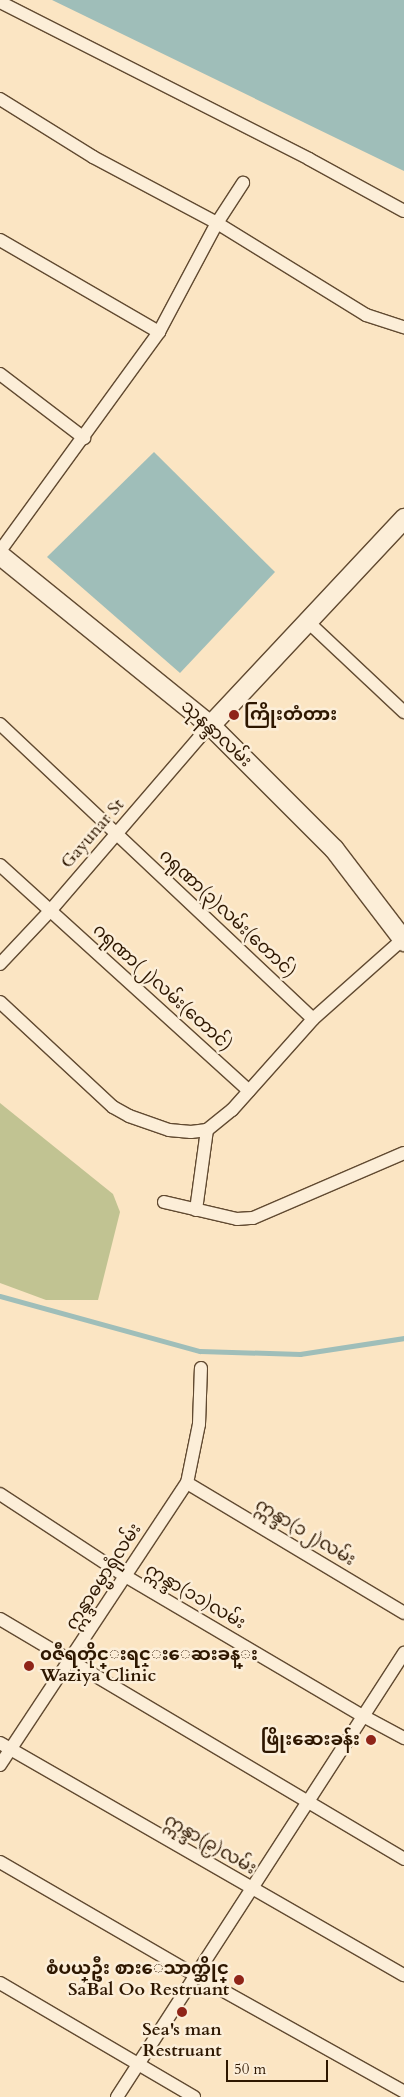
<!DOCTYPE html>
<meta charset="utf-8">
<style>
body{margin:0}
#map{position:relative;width:404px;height:2097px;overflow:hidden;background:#fbe5c3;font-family:Cardo,"Noto Sans Myanmar",serif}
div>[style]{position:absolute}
.green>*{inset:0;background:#c1c392}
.water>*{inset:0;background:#9fbeb9}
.stream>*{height:4.5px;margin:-2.25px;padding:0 2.25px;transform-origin:2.25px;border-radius:2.25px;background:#9fbeb9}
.roads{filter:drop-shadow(1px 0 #614a31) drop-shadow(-1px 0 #614a31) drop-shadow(0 1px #614a31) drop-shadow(0 -1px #614a31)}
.street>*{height:12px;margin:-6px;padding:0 6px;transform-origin:6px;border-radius:6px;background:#fceed8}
.secondary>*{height:19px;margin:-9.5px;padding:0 9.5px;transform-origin:9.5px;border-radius:9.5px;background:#fceed8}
.dots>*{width:14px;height:14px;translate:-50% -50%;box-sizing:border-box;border:2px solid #fceed8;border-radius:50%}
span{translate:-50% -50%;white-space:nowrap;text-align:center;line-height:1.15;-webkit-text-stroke:5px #fceed8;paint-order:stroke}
.poi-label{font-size:18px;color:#2e1700;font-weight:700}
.left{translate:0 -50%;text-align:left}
.right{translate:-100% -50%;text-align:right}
.street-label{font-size:18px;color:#2e1700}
.scale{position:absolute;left:226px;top:2060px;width:102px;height:22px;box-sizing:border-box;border:2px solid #2e1700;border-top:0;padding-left:6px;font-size:15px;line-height:18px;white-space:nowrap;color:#2e1700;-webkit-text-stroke:4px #fceed8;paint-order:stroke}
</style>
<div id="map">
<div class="green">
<i style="clip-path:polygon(0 1103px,113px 1194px,120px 1212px,98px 1300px,46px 1300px,0 1283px)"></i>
</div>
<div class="water">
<i style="clip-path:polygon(52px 0,404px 0,404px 171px)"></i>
<i style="clip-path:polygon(154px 452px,275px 572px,180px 673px,47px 557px)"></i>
</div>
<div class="stream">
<i style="left:0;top:1296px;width:207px;rotate:15.4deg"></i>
<i style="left:200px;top:1351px;width:100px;rotate:1.7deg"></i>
<i style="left:300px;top:1354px;width:105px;rotate:-8.7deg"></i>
</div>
<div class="roads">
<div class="street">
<i style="left:0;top:2px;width:347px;rotate:26.9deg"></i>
<i style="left:309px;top:159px;width:108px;rotate:28.7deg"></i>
<i style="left:0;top:99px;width:110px;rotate:31.9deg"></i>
<i style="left:93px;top:157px;width:140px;rotate:28deg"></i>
<i style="left:217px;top:223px;width:175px;rotate:31.7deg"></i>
<i style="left:366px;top:315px;width:40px;rotate:18deg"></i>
<i style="left:0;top:240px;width:184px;rotate:30.1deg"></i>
<i style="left:0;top:374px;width:106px;rotate:37.3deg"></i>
<i style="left:0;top:551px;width:271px;rotate:-54deg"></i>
<i style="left:159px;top:332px;width:123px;rotate:-62deg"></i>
<i style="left:217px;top:223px;width:48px;rotate:-57deg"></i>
<i style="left:307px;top:621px;width:133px;rotate:43.2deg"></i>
<i style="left:0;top:724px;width:430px;rotate:43.3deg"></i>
<i style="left:0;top:865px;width:336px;rotate:42.2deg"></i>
<i style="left:0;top:964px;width:73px;rotate:-46.7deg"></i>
<i style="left:50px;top:911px;width:245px;rotate:-49.3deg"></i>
<i style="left:0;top:1002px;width:154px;rotate:42.9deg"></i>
<i style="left:113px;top:1107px;width:18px;rotate:29deg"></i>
<i style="left:129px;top:1116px;width:42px;rotate:19.3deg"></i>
<i style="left:169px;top:1130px;width:22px;rotate:5deg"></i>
<i style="left:191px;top:1132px;width:16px;rotate:-7deg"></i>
<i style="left:207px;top:1130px;width:32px;rotate:-39deg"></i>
<i style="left:232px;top:1110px;width:122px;rotate:-48.3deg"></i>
<i style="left:313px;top:1019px;width:120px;rotate:-41.6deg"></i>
<i style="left:164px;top:1202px;width:75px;rotate:13.1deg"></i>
<i style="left:237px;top:1219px;width:16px;rotate:-4deg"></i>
<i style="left:253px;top:1218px;width:164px;rotate:-23.3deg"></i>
<i style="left:196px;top:1210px;width:81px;rotate:-82.2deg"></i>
<i style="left:187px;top:1483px;width:253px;rotate:30.9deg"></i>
<i style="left:0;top:1494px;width:149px;rotate:33.3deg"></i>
<i style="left:125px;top:1576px;width:276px;rotate:30.5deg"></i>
<i style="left:363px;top:1716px;width:47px;rotate:28.2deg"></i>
<i style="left:0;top:1619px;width:470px;rotate:30.7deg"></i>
<i style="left:0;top:1743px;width:466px;rotate:29.9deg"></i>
<i style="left:0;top:1765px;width:338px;rotate:-56.5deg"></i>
<i style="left:187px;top:1483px;width:60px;rotate:-78.5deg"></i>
<i style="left:199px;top:1424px;width:56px;rotate:-88deg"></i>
<i style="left:0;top:1862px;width:225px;rotate:30.1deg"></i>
<i style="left:195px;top:1975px;width:240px;rotate:29.2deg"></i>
<i style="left:0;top:1983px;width:225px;rotate:30.4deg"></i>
<i style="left:117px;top:2097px;width:529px;rotate:-57.12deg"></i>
</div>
<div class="secondary">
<i style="left:0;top:555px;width:270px;rotate:39deg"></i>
<i style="left:210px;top:725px;width:175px;rotate:45deg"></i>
<i style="left:334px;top:849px;width:116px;rotate:52.7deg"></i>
<i style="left:210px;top:725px;width:284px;rotate:-46.9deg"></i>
</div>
</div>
<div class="dots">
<i style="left:234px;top:715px;background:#8f2418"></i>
<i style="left:29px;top:1666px;background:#8f2418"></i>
<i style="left:371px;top:1740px;background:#8f2418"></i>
<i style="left:239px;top:1980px;background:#8f2418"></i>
<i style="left:182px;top:2012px;background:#8f2418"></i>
</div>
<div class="poi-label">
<span class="left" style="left:244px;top:715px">ကြိုးတံတား</span>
<span class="left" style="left:40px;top:1666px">၀ဇီရတိုင္းရင္းေဆးခန္း<br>Waziya Clinic</span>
<span class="right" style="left:360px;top:1740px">ဖြိုးဆေးခန်း</span>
<span class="right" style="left:229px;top:1980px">စံပယ္ဦး စားေသာက္ဆိုင္<br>SaBal Oo Restruant</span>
<span style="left:182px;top:2041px">Sea's man<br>Restruant</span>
</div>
<div class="street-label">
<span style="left:216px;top:734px;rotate:43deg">သုနန္ဒာလမ်း</span>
<span style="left:93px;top:834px;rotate:-49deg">Gayunar St</span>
<span style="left:227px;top:914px;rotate:43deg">ဂရုဏာ(၃)လမ်း(တောင်)</span>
<span style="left:162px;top:988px;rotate:42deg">ဂရုဏာ(၂)လမ်း(တောင်)</span>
<span style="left:305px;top:1533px;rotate:31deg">ဣန္ဒာ(၁၂)လမ်း</span>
<span style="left:104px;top:1577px;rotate:-57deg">ဣန္ဒာဓမ္မာရုံလမ်း</span>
<span style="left:195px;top:1597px;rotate:30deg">ဣန္ဒာ(၁၁)လမ်း</span>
<span style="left:210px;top:1845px;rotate:30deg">ဣန္ဒာ(၉)လမ်း</span>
</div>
<div class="scale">50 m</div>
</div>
